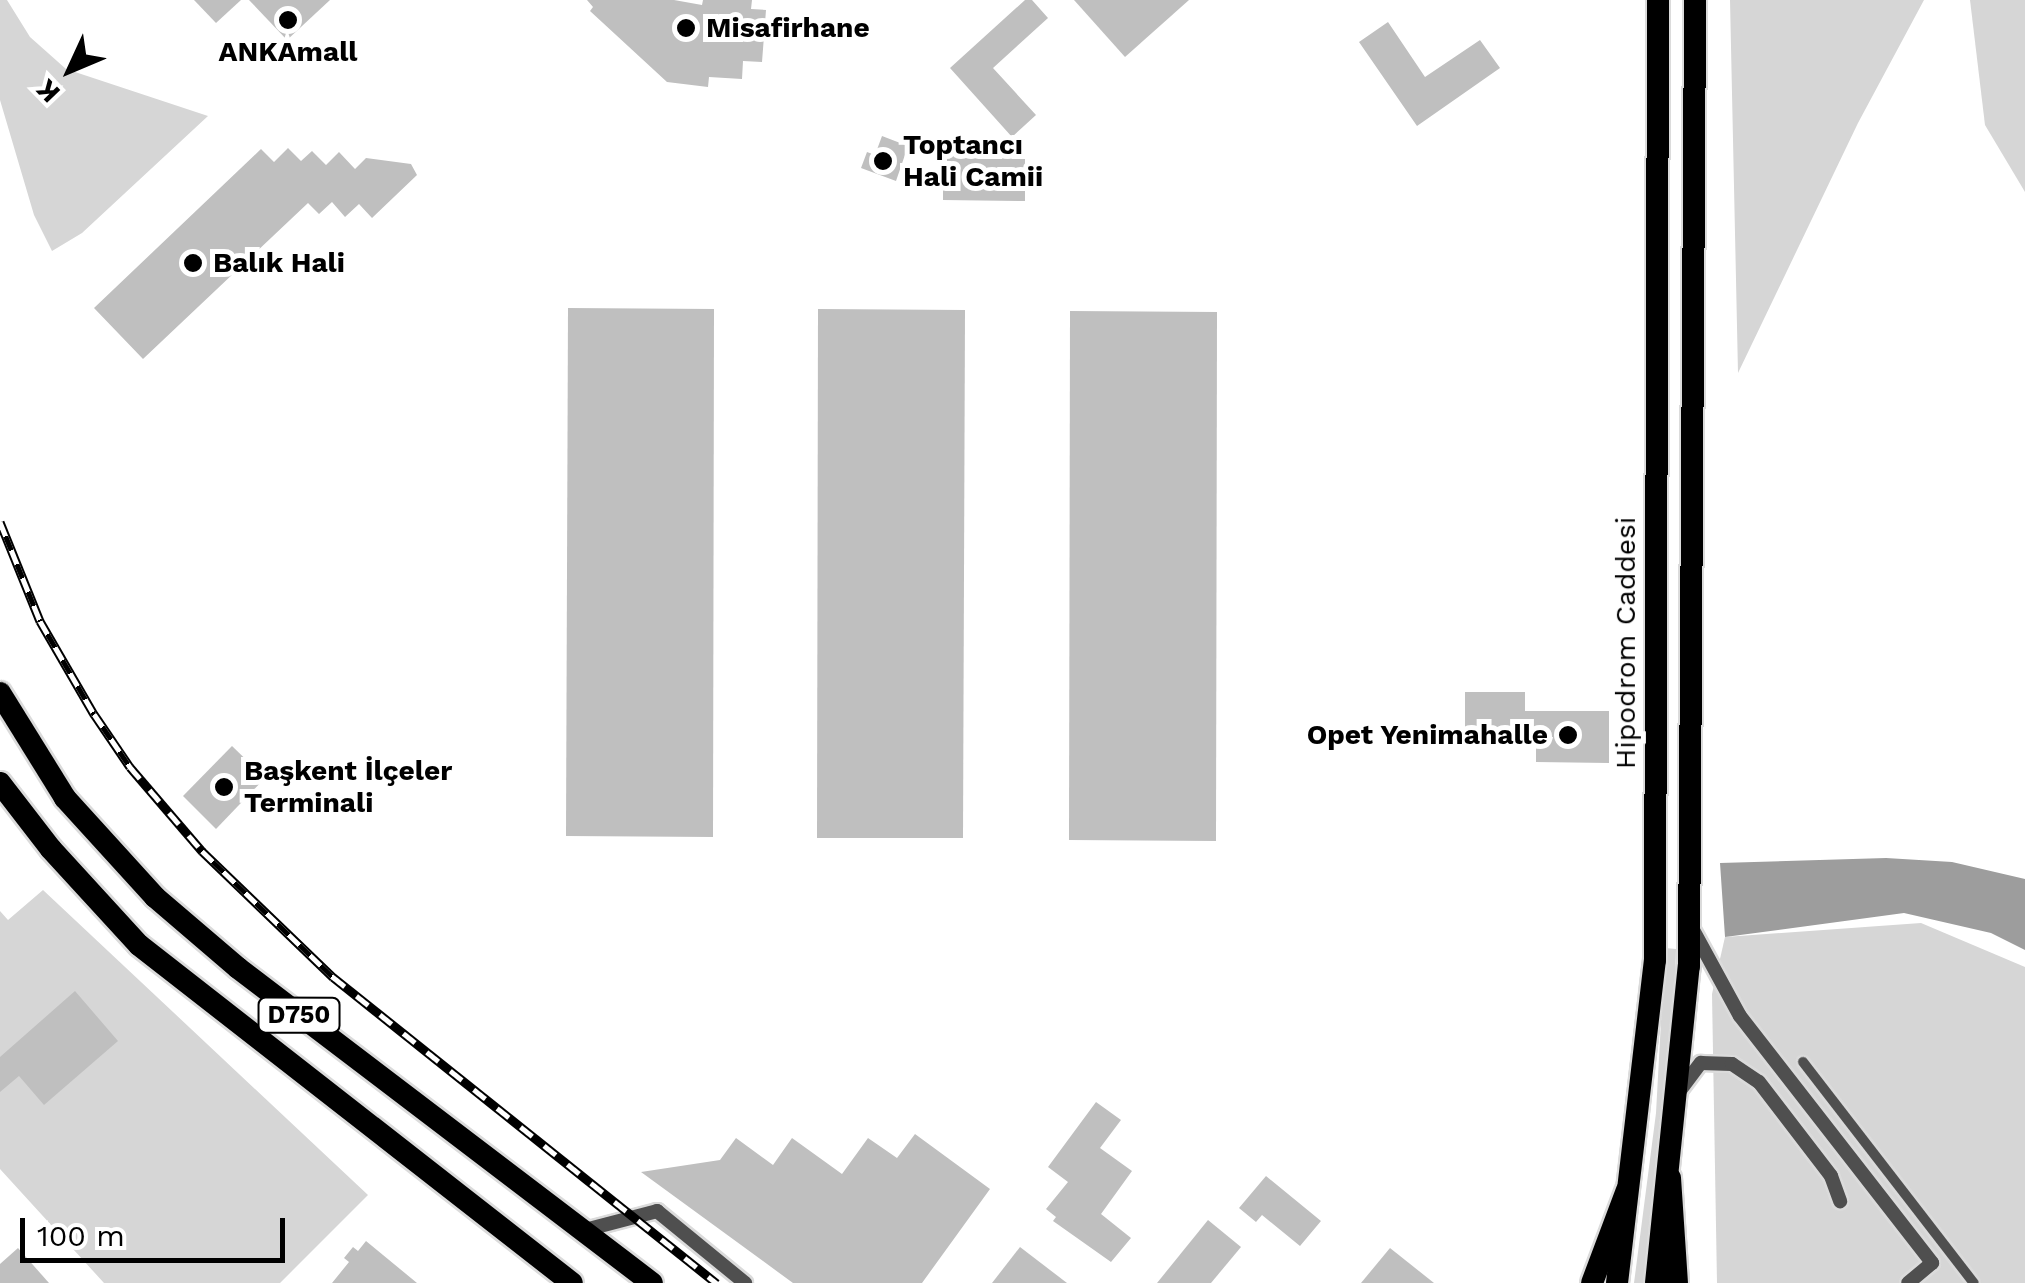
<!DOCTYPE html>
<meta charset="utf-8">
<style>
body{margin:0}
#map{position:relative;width:2025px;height:1283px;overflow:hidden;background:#fff;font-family:"Work Sans",sans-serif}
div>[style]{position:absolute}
.green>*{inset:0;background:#d6d6d6}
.water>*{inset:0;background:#9d9d9d}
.building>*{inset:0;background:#bfbfbf}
.roads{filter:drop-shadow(2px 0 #dbdbdb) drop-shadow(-2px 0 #dbdbdb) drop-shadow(0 2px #dbdbdb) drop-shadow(0 -2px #dbdbdb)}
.pedestrian>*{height:10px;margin:-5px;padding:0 5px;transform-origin:5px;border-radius:5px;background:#4f4f4f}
.minor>*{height:14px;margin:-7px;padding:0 7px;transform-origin:7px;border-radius:7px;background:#4f4f4f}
.primary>*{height:22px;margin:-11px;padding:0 11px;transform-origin:11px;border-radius:11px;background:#000}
.trunk>*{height:22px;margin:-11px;padding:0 11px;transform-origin:11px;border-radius:11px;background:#000}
.rail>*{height:9px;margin-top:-4.5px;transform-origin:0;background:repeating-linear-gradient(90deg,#fff 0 15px,#000 0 30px);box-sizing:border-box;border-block:2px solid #000}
.dots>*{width:28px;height:28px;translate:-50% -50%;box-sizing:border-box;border:5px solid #fff;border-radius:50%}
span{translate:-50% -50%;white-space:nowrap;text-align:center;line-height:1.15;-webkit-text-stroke:10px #fff;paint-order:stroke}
.shield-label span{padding:2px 8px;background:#fff;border:2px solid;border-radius:8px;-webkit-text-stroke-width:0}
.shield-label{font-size:25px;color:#000;font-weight:700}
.poi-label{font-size:28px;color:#000;font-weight:700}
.left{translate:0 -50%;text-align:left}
.right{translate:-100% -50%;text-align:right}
.street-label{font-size:28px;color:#000}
.north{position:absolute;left:20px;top:20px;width:100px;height:100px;-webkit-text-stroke:8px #fff;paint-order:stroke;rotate:226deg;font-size:28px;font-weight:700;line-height:40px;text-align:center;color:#000}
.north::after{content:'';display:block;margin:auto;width:35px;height:45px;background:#000;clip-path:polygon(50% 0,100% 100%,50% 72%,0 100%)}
.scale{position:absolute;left:20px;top:1218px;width:265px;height:45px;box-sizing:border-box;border:5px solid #000;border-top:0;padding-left:12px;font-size:30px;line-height:35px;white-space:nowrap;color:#000;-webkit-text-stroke:8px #fff;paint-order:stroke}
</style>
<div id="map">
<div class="green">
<i style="clip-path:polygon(0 0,7px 0,30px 37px,66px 69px,208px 116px,82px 233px,52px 251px,34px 215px,0 100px)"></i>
<i style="clip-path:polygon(1730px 0,1924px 0,1858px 123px,1738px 373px)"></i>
<i style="clip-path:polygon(1970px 0,2025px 0,2025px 192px,1985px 125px)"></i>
<i style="clip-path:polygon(43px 890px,368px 1195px,280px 1283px,104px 1283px,0 1169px,0 911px,8px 920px)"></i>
<i style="clip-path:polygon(1921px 923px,2025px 967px,2025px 1283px,1717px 1283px,1712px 994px,1725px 937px)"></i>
<i style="clip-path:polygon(1665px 948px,1676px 949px,1674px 1022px,1648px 1283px,1634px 1283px,1656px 1113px)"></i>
</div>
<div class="water">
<i style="clip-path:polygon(1886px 858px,1952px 862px,2025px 879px,2025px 950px,1991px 933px,1904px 913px,1725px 937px,1720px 863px)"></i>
</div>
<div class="building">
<i style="clip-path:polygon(194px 0,241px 0,216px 23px)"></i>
<i style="clip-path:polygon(249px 0,330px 0,287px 40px)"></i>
<i style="clip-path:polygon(587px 0,674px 0,702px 5px,703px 0,752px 0,751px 9px,766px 10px,762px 62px,743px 61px,742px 79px,709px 77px,708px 87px,667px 82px,590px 11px,593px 7px)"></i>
<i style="clip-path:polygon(1025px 0,1032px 0,1048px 18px,993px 68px,1036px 115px,1012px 137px,950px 68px)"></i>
<i style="clip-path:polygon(1074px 0,1189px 0,1125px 57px)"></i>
<i style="clip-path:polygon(1388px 22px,1425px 77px,1480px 40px,1500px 68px,1417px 126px,1359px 42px)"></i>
<i style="clip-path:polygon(882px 136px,908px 146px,896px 181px,861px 168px,867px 152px,875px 155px)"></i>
<i style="clip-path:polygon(288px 148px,301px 161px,312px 151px,326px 165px,339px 152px,355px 169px,366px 158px,411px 164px,417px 175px,372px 218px,359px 204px,345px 217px,332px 202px,319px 214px,308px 203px,143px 359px,94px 308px,261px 149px,274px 162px)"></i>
<i style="clip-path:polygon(943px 148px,1025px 148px,1025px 201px,943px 200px)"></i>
<i style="clip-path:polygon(568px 308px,714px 309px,713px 837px,566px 836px)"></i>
<i style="clip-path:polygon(818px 309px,965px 310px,963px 838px,817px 838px)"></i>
<i style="clip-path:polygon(1070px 311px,1217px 312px,1216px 841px,1069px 840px)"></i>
<i style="clip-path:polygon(1465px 692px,1525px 692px,1525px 711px,1609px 711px,1609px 763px,1536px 762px,1536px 733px,1465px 732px)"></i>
<i style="clip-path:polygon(232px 746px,265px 778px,216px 829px,183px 796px)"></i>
<i style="clip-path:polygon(75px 991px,118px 1041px,44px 1105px,19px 1076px,0 1092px,0 1057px)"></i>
<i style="clip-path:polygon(1096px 1102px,1121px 1120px,1100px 1148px,1132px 1171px,1101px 1214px,1131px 1238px,1111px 1262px,1053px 1221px,1056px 1217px,1046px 1209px,1068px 1182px,1048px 1167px)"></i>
<i style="clip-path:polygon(915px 1134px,990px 1189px,922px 1283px,793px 1283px,641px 1172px,720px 1160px,736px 1138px,773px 1165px,792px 1138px,842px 1174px,868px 1138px,897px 1158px)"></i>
<i style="clip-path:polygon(1266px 1176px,1321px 1221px,1300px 1246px,1262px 1215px,1256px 1222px,1239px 1208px)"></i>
<i style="clip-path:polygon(1208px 1220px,1241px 1247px,1211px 1283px,1157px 1283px)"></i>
<i style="clip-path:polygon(366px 1241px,417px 1283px,332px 1283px,349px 1262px,344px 1258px,353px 1247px,358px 1251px)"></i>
<i style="clip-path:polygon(1020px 1247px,1067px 1283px,992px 1283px)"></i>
<i style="clip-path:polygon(18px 1248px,49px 1283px,0 1283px,0 1264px)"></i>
<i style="clip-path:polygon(1390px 1248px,1434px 1283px,1361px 1283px)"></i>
</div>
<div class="roads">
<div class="pedestrian">
<i style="left:1803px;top:1062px;width:279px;rotate:52.3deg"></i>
</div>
<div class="minor">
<i style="left:1692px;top:928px;width:100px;rotate:61.4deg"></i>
<i style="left:1740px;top:1016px;width:313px;rotate:52.1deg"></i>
<i style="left:1932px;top:1263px;width:31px;rotate:140deg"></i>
<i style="left:1678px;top:1093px;width:38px;rotate:-53deg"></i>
<i style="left:1701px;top:1063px;width:31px;rotate:2deg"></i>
<i style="left:1732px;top:1064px;width:32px;rotate:34deg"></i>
<i style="left:1759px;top:1082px;width:118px;rotate:52.5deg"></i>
<i style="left:1831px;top:1176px;width:27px;rotate:70deg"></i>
<i style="left:581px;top:1231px;width:79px;rotate:-14.7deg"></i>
<i style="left:657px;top:1211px;width:114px;rotate:39.3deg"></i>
</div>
<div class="primary">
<i style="left:1617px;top:1283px;width:325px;rotate:-83.3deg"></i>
<i style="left:1655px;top:960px;width:960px;rotate:-89.82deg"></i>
<i style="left:1656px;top:1283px;width:319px;rotate:-84.1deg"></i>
<i style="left:1689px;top:966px;width:966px;rotate:-89.64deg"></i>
</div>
<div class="trunk">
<i style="left:0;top:693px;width:123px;rotate:58.2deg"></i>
<i style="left:65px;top:798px;width:134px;rotate:47.7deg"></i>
<i style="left:155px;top:897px;width:109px;rotate:40.5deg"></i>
<i style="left:238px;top:968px;width:520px;rotate:37.27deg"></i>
<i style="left:0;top:783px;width:83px;rotate:52.3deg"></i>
<i style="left:51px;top:849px;width:130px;rotate:47.5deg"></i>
<i style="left:139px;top:945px;width:549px;rotate:37.98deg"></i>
<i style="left:1670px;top:1178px;width:105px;rotate:86.2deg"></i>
<i style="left:1592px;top:1283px;width:99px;rotate:-69.4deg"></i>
</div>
</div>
<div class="rail">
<i style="left:0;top:522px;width:107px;rotate:68deg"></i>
<i style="left:40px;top:621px;width:108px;rotate:59.9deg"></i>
<i style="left:94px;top:714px;width:64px;rotate:55.8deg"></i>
<i style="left:130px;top:767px;width:111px;rotate:49.4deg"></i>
<i style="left:202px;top:851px;width:182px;rotate:43.9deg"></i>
<i style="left:333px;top:977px;width:491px;rotate:38.6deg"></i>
</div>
<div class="dots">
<i style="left:288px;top:20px;background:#000"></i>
<i style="left:686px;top:28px;background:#000"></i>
<i style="left:883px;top:161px;background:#000"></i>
<i style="left:193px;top:263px;background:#000"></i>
<i style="left:1568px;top:735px;background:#000"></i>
<i style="left:224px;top:787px;background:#000"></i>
</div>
<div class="shield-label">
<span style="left:299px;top:1015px">D750</span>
</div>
<div class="poi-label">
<span class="left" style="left:706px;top:28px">Misafirhane</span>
<span style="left:288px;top:52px">ANKAmall</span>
<span class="left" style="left:903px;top:161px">Toptancı<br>Hali Camii</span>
<span class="left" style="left:213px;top:263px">Balık Hali</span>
<span class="right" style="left:1548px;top:735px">Opet Yenimahalle</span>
<span class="left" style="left:244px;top:787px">Başkent İlçeler<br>Terminali</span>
</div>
<div class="street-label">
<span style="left:1626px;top:643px;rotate:-90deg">Hipodrom Caddesi</span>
</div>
<div class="north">K</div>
<div class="scale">100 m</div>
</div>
